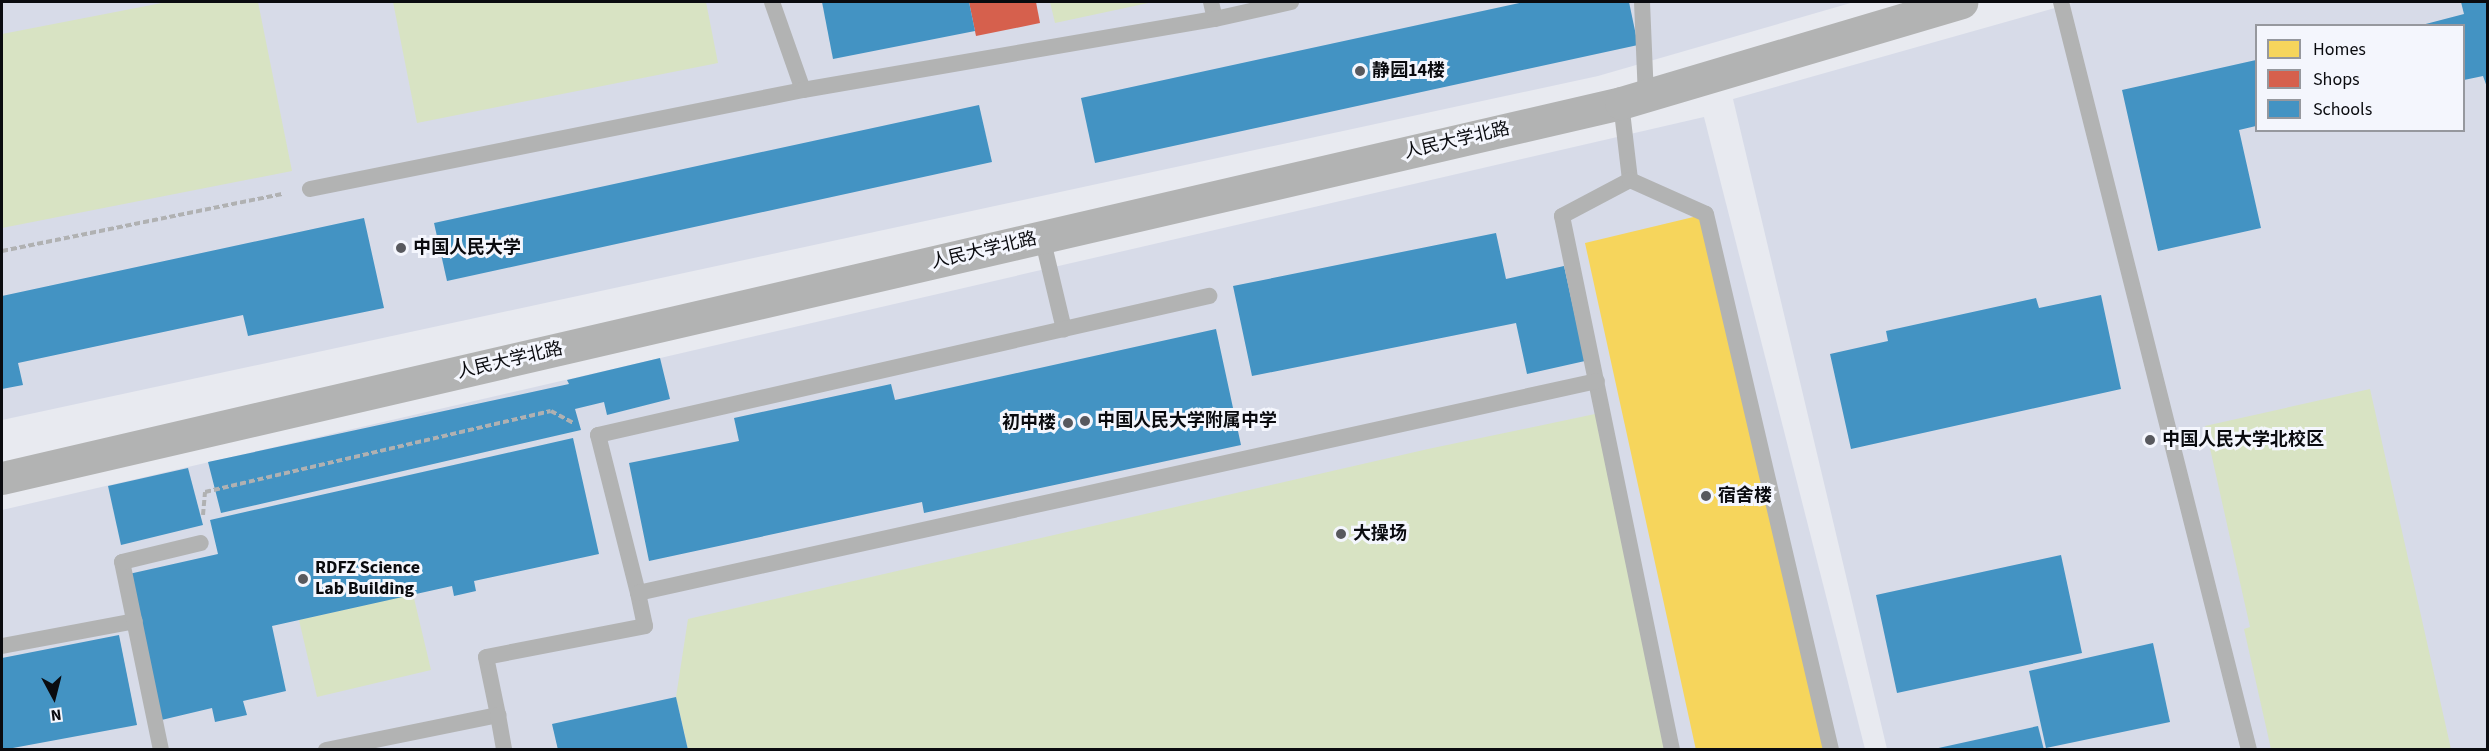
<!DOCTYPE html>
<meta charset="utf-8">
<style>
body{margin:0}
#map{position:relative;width:2489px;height:751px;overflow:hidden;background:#e8eaf0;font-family:"Source Sans 3","Noto Sans SC",sans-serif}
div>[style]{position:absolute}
.built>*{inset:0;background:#d7dbe8}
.green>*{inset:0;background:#d8e3c3}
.homes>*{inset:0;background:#f6d55c}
.shops>*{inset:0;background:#d6604d}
.schools>*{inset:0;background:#4393c3}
.path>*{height:4px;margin-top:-2px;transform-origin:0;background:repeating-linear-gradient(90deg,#b0b1b2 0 6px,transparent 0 9px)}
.service>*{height:16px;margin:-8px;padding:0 8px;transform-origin:8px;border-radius:8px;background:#b2b3b3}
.minor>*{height:33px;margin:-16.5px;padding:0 16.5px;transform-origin:16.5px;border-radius:16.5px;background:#b2b3b3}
.dots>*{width:16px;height:16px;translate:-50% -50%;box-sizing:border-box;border:3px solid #f4f6fd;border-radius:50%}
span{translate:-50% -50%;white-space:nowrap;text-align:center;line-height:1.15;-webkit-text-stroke:6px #f4f6fd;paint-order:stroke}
.poi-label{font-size:18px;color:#0a0b0f;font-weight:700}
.left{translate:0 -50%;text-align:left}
.right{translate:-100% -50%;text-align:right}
.street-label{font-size:18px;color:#0a0b0f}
.frame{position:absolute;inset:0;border:3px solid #0a0b0f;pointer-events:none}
.legend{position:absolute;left:2255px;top:24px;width:210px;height:108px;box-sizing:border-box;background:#f4f6fd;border:2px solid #96989e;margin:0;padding:8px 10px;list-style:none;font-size:18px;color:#0a0b0f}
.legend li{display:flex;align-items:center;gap:12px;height:30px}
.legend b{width:30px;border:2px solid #96989e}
.north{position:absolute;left:24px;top:667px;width:60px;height:60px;-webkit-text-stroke:4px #f4f6fd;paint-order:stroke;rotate:173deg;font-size:16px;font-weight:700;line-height:24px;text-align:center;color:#0a0b0f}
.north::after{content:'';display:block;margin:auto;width:21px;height:27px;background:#0a0b0f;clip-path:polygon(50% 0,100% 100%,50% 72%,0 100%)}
</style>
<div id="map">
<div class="built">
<i style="clip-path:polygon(2px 2px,1854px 2px,1598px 76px,2px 420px)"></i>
<i style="clip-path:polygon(evenodd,2076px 2px,2487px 2px,2487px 749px,1887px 749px,1733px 99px,2076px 2px,2256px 26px,2464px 26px,2464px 130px,2256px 130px,2256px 26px)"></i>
<i style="clip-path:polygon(1704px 117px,1865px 749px,2px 749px,2px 510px)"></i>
</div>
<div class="green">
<i style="clip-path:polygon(167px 2px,258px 2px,292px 171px,2px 228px,2px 34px)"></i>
<i style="clip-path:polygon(393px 2px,706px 2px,718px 63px,417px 123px)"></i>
<i style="clip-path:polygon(1050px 2px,1153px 2px,1055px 23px)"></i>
<i style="clip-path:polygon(2370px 389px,2451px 749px,2271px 749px,2244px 629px,2250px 627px,2205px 426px)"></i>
<i style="clip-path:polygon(1595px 414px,1672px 749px,688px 749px,676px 697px,688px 619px,1428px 449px)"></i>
<i style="clip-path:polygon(413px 594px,431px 670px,317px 697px,299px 620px)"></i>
</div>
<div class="homes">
<i style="clip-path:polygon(1706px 214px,1831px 750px,1696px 750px,1585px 243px)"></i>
</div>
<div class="shops">
<i style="clip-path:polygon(969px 2px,1036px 2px,1040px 23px,976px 36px)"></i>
</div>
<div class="schools">
<i style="clip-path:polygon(822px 2px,969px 2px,975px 31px,833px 59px)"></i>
<i style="clip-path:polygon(1524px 2px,1629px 2px,1638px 45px,1095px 163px,1081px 98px)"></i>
<i style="clip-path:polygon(2461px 2px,2488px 2px,2488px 90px,2483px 76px,2464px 80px,2464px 26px,2418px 26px,2464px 14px)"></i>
<i style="clip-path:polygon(2256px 60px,2256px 126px,2239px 130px,2261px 228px,2158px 251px,2122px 90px)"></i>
<i style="clip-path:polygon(979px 105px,992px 162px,447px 281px,434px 223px)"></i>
<i style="clip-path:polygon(364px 218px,384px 308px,248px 336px,243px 315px,18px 363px,23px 385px,2px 389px,2px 296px)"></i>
<i style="clip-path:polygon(1496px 233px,1506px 279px,1564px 266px,1585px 361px,1527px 374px,1516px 323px,1252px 376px,1233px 286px)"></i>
<i style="clip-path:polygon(2101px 295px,2121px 389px,1851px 449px,1830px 354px,1888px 341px,1886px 331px,2036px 298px,2039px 308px)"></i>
<i style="clip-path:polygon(1216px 329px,1241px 445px,924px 513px,922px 502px,649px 561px,629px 463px,739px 441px,734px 418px,891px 384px,895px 400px)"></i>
<i style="clip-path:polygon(660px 358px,670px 399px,607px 415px,604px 402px,575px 409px,581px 430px,221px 513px,208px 462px,569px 384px,567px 380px)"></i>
<i style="clip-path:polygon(573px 438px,599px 554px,474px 581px,476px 591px,454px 596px,452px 586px,272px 626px,286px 691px,243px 701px,247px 715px,215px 722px,212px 708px,153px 722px,120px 576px,218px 554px,210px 520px)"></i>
<i style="clip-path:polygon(188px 468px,203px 525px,121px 545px,108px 486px)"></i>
<i style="clip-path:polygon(2061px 555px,2082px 653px,1897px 693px,1876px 595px)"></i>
<i style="clip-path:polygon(119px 635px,137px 725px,2px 750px,2px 658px)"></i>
<i style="clip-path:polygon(2153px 643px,2170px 722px,2046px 748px,2029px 671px)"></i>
<i style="clip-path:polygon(676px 697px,688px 750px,558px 750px,552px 724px)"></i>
<i style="clip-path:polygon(2038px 726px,2044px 750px,1934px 750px,1934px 749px)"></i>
</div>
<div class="path">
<i style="left:2px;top:251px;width:287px;rotate:-11.5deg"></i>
<i style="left:203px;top:515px;width:23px;rotate:-85deg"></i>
<i style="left:205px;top:492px;width:355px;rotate:-13.2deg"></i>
<i style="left:551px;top:411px;width:26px;rotate:28deg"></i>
</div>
<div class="service">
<i style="left:772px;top:2px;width:93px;rotate:70.6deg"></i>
<i style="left:1211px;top:2px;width:17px;rotate:77deg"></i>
<i style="left:1642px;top:2px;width:94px;rotate:87.6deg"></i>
<i style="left:2061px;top:2px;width:771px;rotate:75.89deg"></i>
<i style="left:1621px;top:103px;width:78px;rotate:83.3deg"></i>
<i style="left:1630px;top:180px;width:77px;rotate:152.1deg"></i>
<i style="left:1562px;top:216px;width:545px;rotate:78.36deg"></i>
<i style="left:1630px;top:180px;width:83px;rotate:24.1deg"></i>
<i style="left:1706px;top:214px;width:550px;rotate:76.87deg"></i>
<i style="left:310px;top:189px;width:503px;rotate:-11.35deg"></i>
<i style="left:803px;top:90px;width:418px;rotate:-9.8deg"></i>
<i style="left:1215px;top:19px;width:78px;rotate:-12.6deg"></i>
<i style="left:1042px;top:237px;width:95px;rotate:76.6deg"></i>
<i style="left:638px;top:593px;width:163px;rotate:-104.2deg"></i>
<i style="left:598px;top:435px;width:627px;rotate:-12.82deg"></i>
<i style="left:2px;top:646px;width:135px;rotate:-10.6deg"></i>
<i style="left:498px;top:715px;width:59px;rotate:-101.7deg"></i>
<i style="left:486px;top:657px;width:162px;rotate:-11deg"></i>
<i style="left:645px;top:626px;width:34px;rotate:-102deg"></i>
<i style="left:638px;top:593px;width:982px;rotate:-12.47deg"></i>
<i style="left:161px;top:750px;width:192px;rotate:-101.7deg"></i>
<i style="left:122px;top:562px;width:81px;rotate:-13.5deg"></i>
<i style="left:326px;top:750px;width:176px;rotate:-11.5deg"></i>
<i style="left:498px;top:715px;width:36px;rotate:80deg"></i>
</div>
<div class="minor">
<i style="left:2px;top:478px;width:1662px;rotate:-13.04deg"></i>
<i style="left:1621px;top:103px;width:355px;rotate:-16.5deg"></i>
</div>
<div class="dots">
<i style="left:1360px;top:71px;background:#58595e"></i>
<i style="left:401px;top:248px;background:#58595e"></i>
<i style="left:1085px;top:421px;background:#58595e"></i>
<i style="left:1068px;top:423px;background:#58595e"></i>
<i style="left:2150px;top:440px;background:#58595e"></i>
<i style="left:1706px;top:496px;background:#58595e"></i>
<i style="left:1341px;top:534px;background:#58595e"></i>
<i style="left:303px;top:579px;background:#58595e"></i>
</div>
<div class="poi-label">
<span class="left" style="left:1372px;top:71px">静园14楼</span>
<span class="left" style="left:413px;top:248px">中国人民大学</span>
<span class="left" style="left:1097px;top:421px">中国人民大学附属中学</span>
<span class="right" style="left:1056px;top:423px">初中楼</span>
<span class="left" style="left:2162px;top:440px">中国人民大学北校区</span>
<span class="left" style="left:1718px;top:496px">宿舍楼</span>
<span class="left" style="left:1353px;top:534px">大操场</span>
<span class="left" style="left:315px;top:579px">RDFZ Science<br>Lab Building</span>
</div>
<div class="street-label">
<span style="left:1457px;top:141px;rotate:-13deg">人民大学北路</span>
<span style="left:984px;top:251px;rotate:-13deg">人民大学北路</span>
<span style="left:510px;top:361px;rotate:-13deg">人民大学北路</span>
</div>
<div class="frame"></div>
<ul class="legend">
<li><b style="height:16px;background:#f6d55c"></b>Homes</li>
<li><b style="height:16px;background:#d6604d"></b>Shops</li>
<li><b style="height:16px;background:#4393c3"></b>Schools</li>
</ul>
<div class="north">N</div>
</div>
